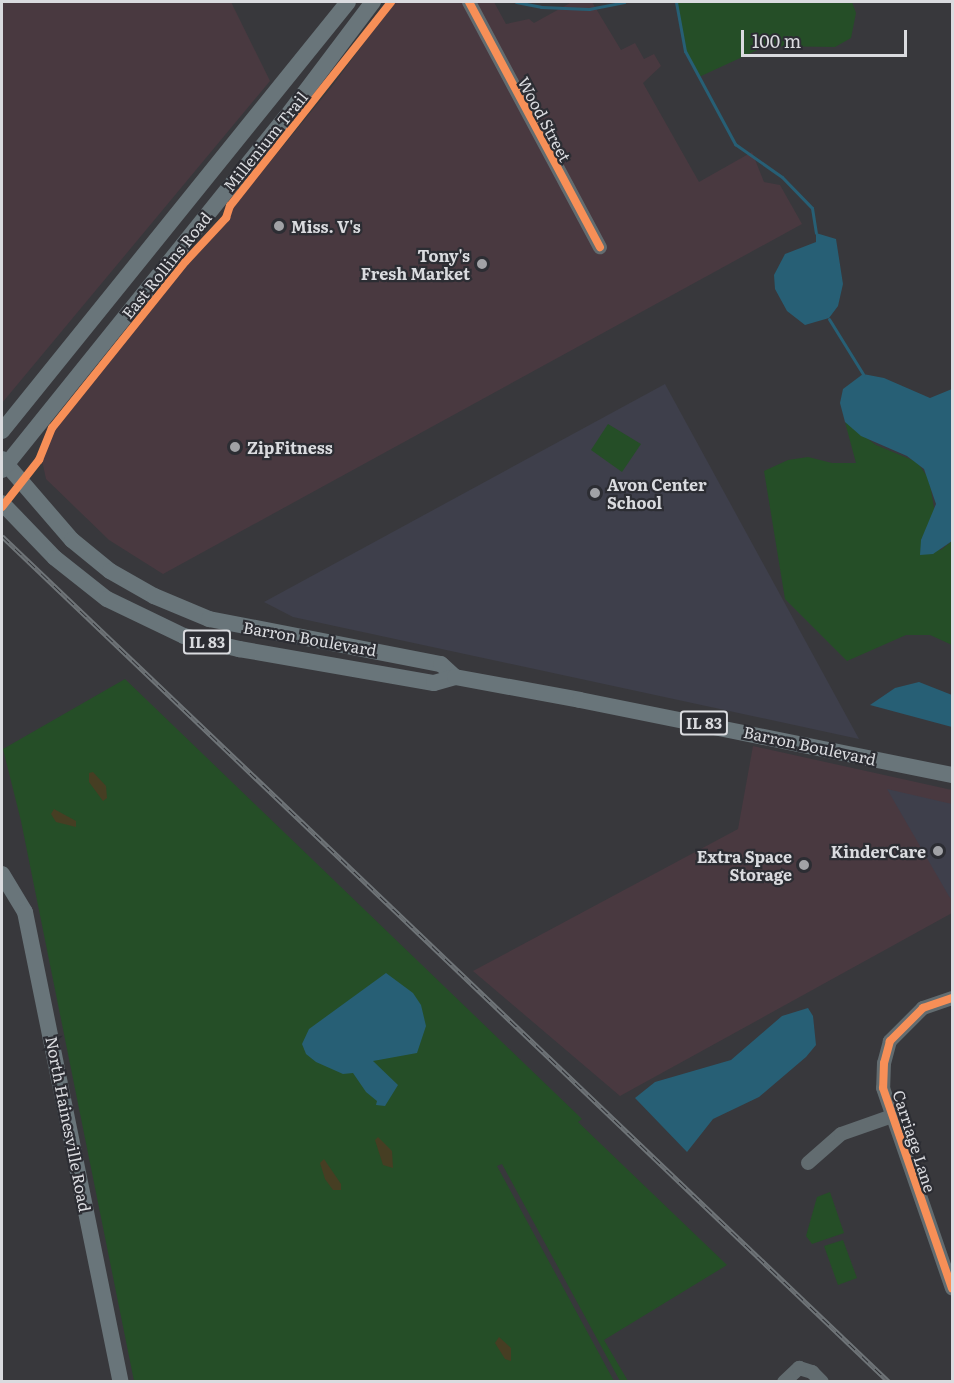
<!DOCTYPE html>
<style>
body{margin:0}
#map{position:relative;width:954px;height:1383px;overflow:hidden;background:#38383c;font-family:Literata,serif}
div>[style]{position:absolute}
.commercial>*{inset:0;background:#493940}
.built>*{inset:0;background:#3e3f4b}
.green>*{inset:0;background:#254e27}
.sand>*{inset:0;background:#463e23}
.water>*{inset:0;background:#275f75}
.stream>*{height:3px;margin:-1.5px;padding:0 1.5px;transform-origin:1.5px;border-radius:1.5px;background:#275f75}
.minor>*{height:14px;margin:-7px;padding:0 7px;transform-origin:7px;border-radius:7px;background:#626c70}
.major>*{height:16px;margin:-8px;padding:0 8px;transform-origin:8px;border-radius:8px;background:#69757a}
.rail>*{height:5px;margin-top:-2.5px;transform-origin:0;background:repeating-linear-gradient(90deg,#2c2d33 0 9px,#6f7478 0 18px);box-sizing:border-box;border-block:2px solid #6f7478}
.cycleway>*{height:8px;margin:-4px;padding:0 4px;transform-origin:4px;border-radius:4px;background:#f78f57}
.dots>*{width:16px;height:16px;translate:-50% -50%;box-sizing:border-box;border:3px solid #2c2d33;border-radius:50%}
span{translate:-50% -50%;white-space:nowrap;text-align:center;line-height:1.15;-webkit-text-stroke:4.5px #2c2d33;paint-order:stroke}
.shield-label span{padding:2px 4px;background:#2c2d33;border:2px solid;border-radius:4px;-webkit-text-stroke-width:0}
.shield-label{font-size:15px;color:#dadbdf;font-weight:700}
.street-label{font-size:16px;color:#dadbdf}
.poi-label{font-size:16px;color:#dadbdf;font-weight:700}
.left{translate:0 -50%;text-align:left}
.right{translate:-100% -50%;text-align:right}
.frame{position:absolute;inset:0;border:3px solid #dadbdf;pointer-events:none}
.scale{position:absolute;left:741px;top:30px;width:166px;height:27px;box-sizing:border-box;border:3px solid #dadbdf;border-top:0;padding-left:8px;font-size:18px;line-height:21px;white-space:nowrap;color:#dadbdf;-webkit-text-stroke:4px #2c2d33;paint-order:stroke}
</style>
<div id="map">
<div class="commercial">
<i style="clip-path:polygon(2px 2px,231px 2px,270px 81px,2px 403px)"></i>
<i style="clip-path:polygon(394px 2px,494px 2px,506px 24px,529px 19px,534px 23px,572px 2px,592px 2px,621px 50px,635px 43px,644px 59px,654px 54px,661px 66px,643px 83px,699px 182px,752px 152px,764px 182px,780px 185px,802px 224px,163px 574px,109px 540px,46px 479px,42px 460px,49px 438px,183px 268px,227px 223px,233px 207px,333px 85px)"></i>
<i style="clip-path:polygon(753px 746px,952px 790px,952px 913px,620px 1096px,473px 971px,738px 829px)"></i>
</div>
<div class="built">
<i style="clip-path:polygon(665px 384px,859px 739px,293px 617px,264px 602px)"></i>
<i style="clip-path:polygon(887px 789px,952px 804px,952px 898px,950px 898px)"></i>
</div>
<div class="green">
<i style="clip-path:polygon(676px 2px,852px 2px,856px 13px,851px 38px,835px 47px,766px 46px,699px 77px,685px 51px)"></i>
<i style="clip-path:polygon(845px 422px,876px 445px,917px 462px,929px 479px,935px 513px,921px 540px,941px 550px,952px 541px,952px 645px,930px 635px,906px 635px,847px 661px,785px 599px,764px 471px,788px 460px,808px 457px,832px 463px,856px 463px)"></i>
<i style="clip-path:polygon(608px 424px,641px 444px,622px 472px,591px 450px)"></i>
<i style="clip-path:polygon(125px 679px,582px 1119px,578px 1122px,727px 1265px,604px 1340px,628px 1381px,620px 1381px,502px 1164px,497px 1166px,614px 1381px,134px 1381px,21px 821px,3px 749px)"></i>
<i style="clip-path:polygon(830px 1192px,844px 1233px,812px 1244px,806px 1236px,817px 1197px)"></i>
<i style="clip-path:polygon(843px 1240px,857px 1278px,838px 1285px,824px 1246px)"></i>
</div>
<div class="sand">
<i style="clip-path:polygon(93px 772px,106px 786px,107px 798px,103px 801px,89px 782px,89px 773px)"></i>
<i style="clip-path:polygon(54px 809px,76px 821px,76px 827px,56px 822px,51px 814px)"></i>
<i style="clip-path:polygon(378px 1137px,392px 1151px,393px 1168px,383px 1165px,375px 1140px)"></i>
<i style="clip-path:polygon(324px 1159px,341px 1184px,341px 1190px,333px 1190px,325px 1179px,320px 1163px)"></i>
<i style="clip-path:polygon(499px 1337px,511px 1348px,511px 1361px,505px 1359px,495px 1343px)"></i>
</div>
<div class="water">
<i style="clip-path:polygon(816px 233px,836px 239px,843px 284px,838px 306px,829px 318px,805px 325px,787px 311px,775px 289px,774px 275px,785px 254px,816px 242px)"></i>
<i style="clip-path:polygon(863px 374px,884px 378px,930px 398px,952px 389px,952px 541px,933px 554px,920px 555px,921px 540px,936px 504px,924px 469px,907px 456px,861px 436px,845px 422px,840px 403px,843px 389px)"></i>
<i style="clip-path:polygon(919px 682px,952px 695px,952px 727px,870px 705px,895px 688px)"></i>
<i style="clip-path:polygon(386px 973px,413px 993px,421px 1005px,426px 1026px,417px 1053px,373px 1061px,398px 1085px,385px 1106px,376px 1105px,377px 1101px,366px 1092px,353px 1073px,343px 1074px,316px 1062px,306px 1054px,302px 1044px,309px 1029px)"></i>
<i style="clip-path:polygon(808px 1008px,813px 1016px,816px 1045px,806px 1057px,759px 1097px,713px 1119px,687px 1152px,635px 1098px,655px 1082px,731px 1060px,782px 1016px)"></i>
</div>
<div class="stream">
<i style="left:516px;top:2px;width:25px;rotate:11deg"></i>
<i style="left:541px;top:7px;width:48px;rotate:2.4deg"></i>
<i style="left:589px;top:9px;width:36px;rotate:-11deg"></i>
<i style="left:676px;top:2px;width:50px;rotate:79.6deg"></i>
<i style="left:685px;top:51px;width:106px;rotate:61.7deg"></i>
<i style="left:735px;top:144px;width:57px;rotate:35.1deg"></i>
<i style="left:782px;top:177px;width:43px;rotate:45.9deg"></i>
<i style="left:812px;top:208px;width:25px;rotate:81deg"></i>
<i style="left:829px;top:319px;width:65px;rotate:58.3deg"></i>
</div>
<div class="minor">
<i style="left:469px;top:2px;width:278px;rotate:61.9deg"></i>
<i style="left:952px;top:998px;width:31px;rotate:161deg"></i>
<i style="left:923px;top:1008px;width:47px;rotate:135deg"></i>
<i style="left:890px;top:1041px;width:23px;rotate:105deg"></i>
<i style="left:884px;top:1063px;width:25px;rotate:92deg"></i>
<i style="left:883px;top:1088px;width:212px;rotate:71deg"></i>
<i style="left:808px;top:1163px;width:44px;rotate:-41.3deg"></i>
<i style="left:841px;top:1134px;width:54px;rotate:-19.4deg"></i>
<i style="left:784px;top:1382px;width:21px;rotate:-43deg"></i>
<i style="left:799px;top:1368px;width:14px;rotate:17deg"></i>
<i style="left:812px;top:1372px;width:14px;rotate:45deg"></i>
</div>
<div class="major">
<i style="left:2px;top:431px;width:551px;rotate:-51.11deg"></i>
<i style="left:2px;top:459px;width:107px;rotate:49.2deg"></i>
<i style="left:72px;top:540px;width:49px;rotate:39.2deg"></i>
<i style="left:110px;top:571px;width:51px;rotate:29.6deg"></i>
<i style="left:154px;top:596px;width:60px;rotate:22.7deg"></i>
<i style="left:209px;top:619px;width:236px;rotate:11deg"></i>
<i style="left:441px;top:664px;width:19px;rotate:43deg"></i>
<i style="left:2px;top:470px;width:454px;rotate:-51.2deg"></i>
<i style="left:287px;top:116px;width:143px;rotate:-53deg"></i>
<i style="left:2px;top:503px;width:76px;rotate:46.1deg"></i>
<i style="left:55px;top:558px;width:66px;rotate:38.3deg"></i>
<i style="left:107px;top:599px;width:85px;rotate:25.7deg"></i>
<i style="left:184px;top:636px;width:57px;rotate:13.3deg"></i>
<i style="left:239px;top:649px;width:198px;rotate:9.9deg"></i>
<i style="left:434px;top:683px;width:22px;rotate:-16deg"></i>
<i style="left:455px;top:677px;width:127px;rotate:10.4deg"></i>
<i style="left:580px;top:700px;width:379px;rotate:11.4deg"></i>
<i style="left:2px;top:874px;width:44px;rotate:58.8deg"></i>
<i style="left:25px;top:912px;width:480px;rotate:78.5deg"></i>
</div>
<div class="rail">
<i style="left:2px;top:536px;width:1226px;rotate:43.64deg"></i>
</div>
<div class="cycleway">
<i style="left:469px;top:2px;width:278px;rotate:61.9deg"></i>
<i style="left:2px;top:507px;width:60px;rotate:-51.8deg"></i>
<i style="left:39px;top:460px;width:35px;rotate:-68deg"></i>
<i style="left:52px;top:428px;width:214px;rotate:-51.3deg"></i>
<i style="left:186px;top:261px;width:59px;rotate:-47.1deg"></i>
<i style="left:226px;top:218px;width:13px;rotate:-72deg"></i>
<i style="left:230px;top:206px;width:260px;rotate:-51.7deg"></i>
<i style="left:952px;top:998px;width:31px;rotate:161deg"></i>
<i style="left:923px;top:1008px;width:47px;rotate:135deg"></i>
<i style="left:890px;top:1041px;width:23px;rotate:105deg"></i>
<i style="left:884px;top:1063px;width:25px;rotate:92deg"></i>
<i style="left:883px;top:1088px;width:212px;rotate:71deg"></i>
</div>
<div class="dots">
<i style="left:279px;top:226px;background:#a1a2a6"></i>
<i style="left:482px;top:264px;background:#a1a2a6"></i>
<i style="left:235px;top:447px;background:#a1a2a6"></i>
<i style="left:595px;top:493px;background:#a1a2a6"></i>
<i style="left:938px;top:851px;background:#a1a2a6"></i>
<i style="left:804px;top:865px;background:#a1a2a6"></i>
</div>
<div class="shield-label">
<span style="left:207px;top:642px">IL 83</span>
<span style="left:704px;top:723px">IL 83</span>
</div>
<div class="street-label">
<span style="left:545px;top:119px;rotate:62deg">Wood Street</span>
<span style="left:265px;top:141px;rotate:-51deg">Millenium Trail</span>
<span style="left:166px;top:265px;rotate:-51deg">East Rollins Road</span>
<span style="left:310px;top:638px;rotate:10deg">Barron Boulevard</span>
<span style="left:810px;top:745px;rotate:12deg">Barron Boulevard</span>
<span style="left:69px;top:1124px;rotate:79deg">North Hainesville Road</span>
<span style="left:915px;top:1141px;rotate:72deg">Carriage Lane</span>
</div>
<div class="poi-label">
<span class="left" style="left:291px;top:226px">Miss. V's</span>
<span class="right" style="left:470px;top:264px">Tony's<br>Fresh Market</span>
<span class="left" style="left:247px;top:447px">ZipFitness</span>
<span class="left" style="left:607px;top:493px">Avon Center<br>School</span>
<span class="right" style="left:926px;top:851px">KinderCare</span>
<span class="right" style="left:792px;top:865px">Extra Space<br>Storage</span>
</div>
<div class="frame"></div>
<div class="scale">100 m</div>
</div>
